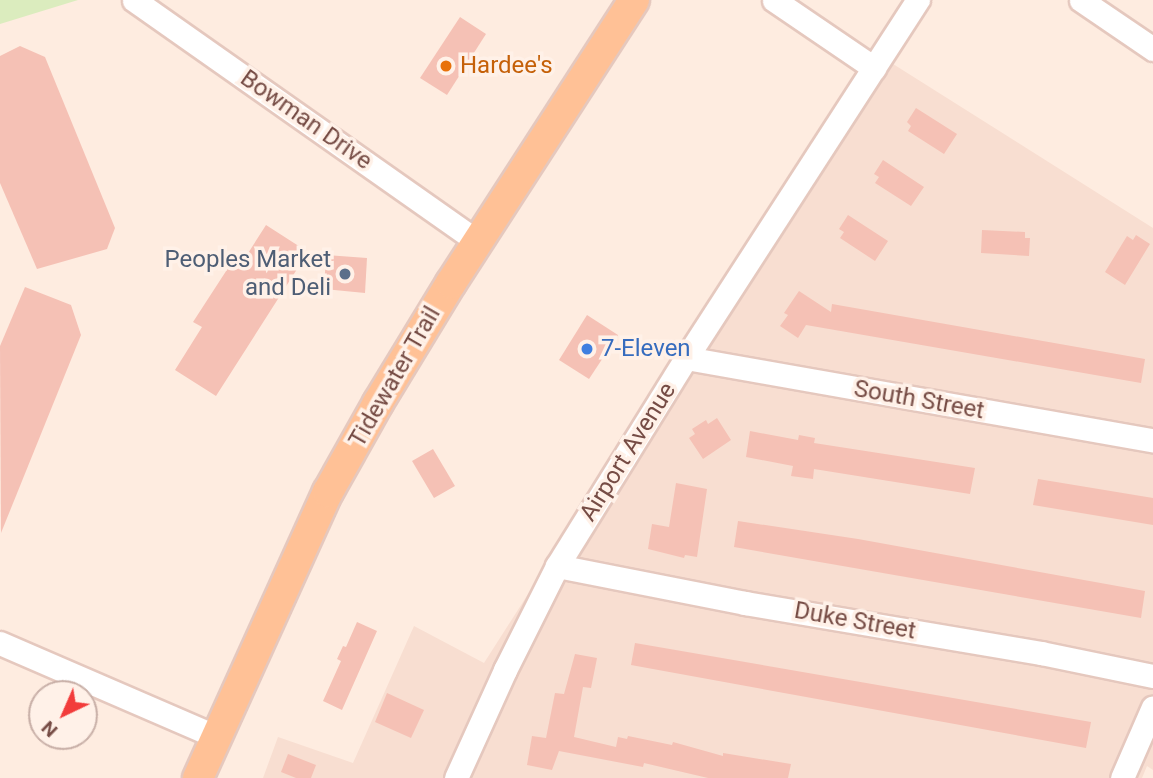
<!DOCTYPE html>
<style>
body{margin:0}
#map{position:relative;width:1153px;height:778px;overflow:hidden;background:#feece0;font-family:Roboto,sans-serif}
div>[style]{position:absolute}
.residential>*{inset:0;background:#f8ded1}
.green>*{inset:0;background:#dbecbe}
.building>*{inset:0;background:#f5c1b5}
.roads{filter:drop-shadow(2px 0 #e5c8be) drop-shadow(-2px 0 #e5c8be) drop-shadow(0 2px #e5c8be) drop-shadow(0 -2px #e5c8be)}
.minor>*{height:23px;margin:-11.5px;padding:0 11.5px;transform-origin:11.5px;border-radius:11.5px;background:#fff}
.major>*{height:30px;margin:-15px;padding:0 15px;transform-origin:15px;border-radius:15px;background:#ffc196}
.dots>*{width:19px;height:19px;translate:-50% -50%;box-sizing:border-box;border:4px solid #fff1e8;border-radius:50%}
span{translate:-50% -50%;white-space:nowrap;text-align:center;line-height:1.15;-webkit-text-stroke:7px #fff1e8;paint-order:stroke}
.food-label{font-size:24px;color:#c56008}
.left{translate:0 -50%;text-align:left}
.street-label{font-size:24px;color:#764c45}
.service-label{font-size:24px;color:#4e5e75}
.right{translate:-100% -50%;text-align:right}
.shop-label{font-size:24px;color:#366cbe}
.north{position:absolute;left:28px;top:680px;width:70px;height:70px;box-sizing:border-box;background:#fff1e8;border:2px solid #c8afa7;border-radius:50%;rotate:224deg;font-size:19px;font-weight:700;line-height:28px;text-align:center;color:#764c45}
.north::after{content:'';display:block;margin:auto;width:24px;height:32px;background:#f23c3b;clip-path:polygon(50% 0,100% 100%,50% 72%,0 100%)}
</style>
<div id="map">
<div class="residential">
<i style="clip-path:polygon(874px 52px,1153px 228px,1153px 770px,1147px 766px,1142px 778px,263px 778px,278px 737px,353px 763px,414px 626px,484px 663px)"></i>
</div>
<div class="green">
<i style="clip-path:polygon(0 0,78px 0,0 24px)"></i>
</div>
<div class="building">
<i style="clip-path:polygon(460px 17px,486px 34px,447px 95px,420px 78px)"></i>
<i style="clip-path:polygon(20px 46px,45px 57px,115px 228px,107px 249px,37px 269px,0 183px,0 56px)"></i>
<i style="clip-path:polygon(916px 108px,957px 134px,944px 154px,908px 131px,911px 126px,907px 122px)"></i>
<i style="clip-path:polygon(883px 160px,924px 187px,911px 206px,875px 183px,879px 177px,874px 174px)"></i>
<i style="clip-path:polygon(848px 215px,888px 241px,875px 261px,840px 238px,844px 232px,839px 229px)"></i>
<i style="clip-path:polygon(266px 225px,308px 252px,216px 396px,175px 370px,202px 327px,193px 322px,230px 265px,238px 269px)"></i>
<i style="clip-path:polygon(982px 230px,1025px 232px,1025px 238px,1030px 238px,1029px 256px,981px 253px)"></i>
<i style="clip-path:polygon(1136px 235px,1150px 244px,1125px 285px,1105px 272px,1127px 236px,1133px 240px)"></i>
<i style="clip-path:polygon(326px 255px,367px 258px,365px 293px,324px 289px)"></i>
<i style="clip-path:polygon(25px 287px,71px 305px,81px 335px,1px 533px,0 346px)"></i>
<i style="clip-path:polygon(799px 291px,831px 312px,832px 304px,1145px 359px,1141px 383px,806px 325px,798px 338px,780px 326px,788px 315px,784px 313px)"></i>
<i style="clip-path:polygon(587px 315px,618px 335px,589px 379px,559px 360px)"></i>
<i style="clip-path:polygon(717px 418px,731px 440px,703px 459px,689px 438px,695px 434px,692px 429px,706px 420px,708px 424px)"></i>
<i style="clip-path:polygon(750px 431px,798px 440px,799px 435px,815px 438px,814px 443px,975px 468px,970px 494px,814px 469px,813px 479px,791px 476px,793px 466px,746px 457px)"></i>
<i style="clip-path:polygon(433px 449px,455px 486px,434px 498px,412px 461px)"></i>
<i style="clip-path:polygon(1038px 479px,1153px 498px,1153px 525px,1033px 505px)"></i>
<i style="clip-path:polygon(676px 483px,707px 489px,697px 557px,685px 555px,684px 558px,648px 549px,652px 524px,669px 527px)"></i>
<i style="clip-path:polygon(738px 521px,858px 539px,1145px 591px,1141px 618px,734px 547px)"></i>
<i style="clip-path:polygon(357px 622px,377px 631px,342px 710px,323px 701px,341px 661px,337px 659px,343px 646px,346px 647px)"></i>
<i style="clip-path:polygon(635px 643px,1091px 722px,1086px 748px,631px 665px)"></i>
<i style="clip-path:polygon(575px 654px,597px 658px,591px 688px,583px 687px,574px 737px,616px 747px,618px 737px,627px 739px,628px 736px,672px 745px,673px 742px,723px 756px,723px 753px,791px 764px,788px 778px,708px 778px,644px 763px,643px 767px,559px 751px,552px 770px,527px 765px,532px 736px,546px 738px,555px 693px,564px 694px)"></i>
<i style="clip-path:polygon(387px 693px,424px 710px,411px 738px,375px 722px)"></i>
<i style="clip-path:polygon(288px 754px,316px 765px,311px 778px,296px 778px,281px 772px)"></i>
</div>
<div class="roads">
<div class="minor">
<i style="left:134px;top:0;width:419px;rotate:35.1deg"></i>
<i style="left:774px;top:0;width:121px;rotate:34.2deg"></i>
<i style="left:1081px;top:0;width:87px;rotate:34.2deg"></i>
<i style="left:686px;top:358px;width:474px;rotate:10deg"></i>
<i style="left:557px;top:566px;width:192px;rotate:11.1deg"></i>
<i style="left:745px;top:603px;width:300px;rotate:9.6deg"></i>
<i style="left:1041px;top:653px;width:114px;rotate:11.6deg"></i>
<i style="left:0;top:643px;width:234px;rotate:23.4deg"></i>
<i style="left:456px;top:778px;width:119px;rotate:-65.6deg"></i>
<i style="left:505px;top:670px;width:116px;rotate:-63.4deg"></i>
<i style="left:557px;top:566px;width:245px;rotate:-58.2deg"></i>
<i style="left:686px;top:358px;width:427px;rotate:-57.1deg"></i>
<i style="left:1122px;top:778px;width:77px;rotate:-66.4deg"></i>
</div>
<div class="major">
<i style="left:198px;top:778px;width:314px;rotate:-65.6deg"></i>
<i style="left:328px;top:492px;width:102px;rotate:-60.7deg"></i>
<i style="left:378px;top:403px;width:140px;rotate:-58.7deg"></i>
<i style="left:451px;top:283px;width:337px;rotate:-57.1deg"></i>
</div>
</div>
<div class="dots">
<i style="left:446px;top:66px;background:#e8710a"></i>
<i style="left:345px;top:274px;background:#5c6f8a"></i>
<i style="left:587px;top:349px;background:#3f7fe0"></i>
</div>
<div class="food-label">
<span class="left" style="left:460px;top:66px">Hardee's</span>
</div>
<div class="street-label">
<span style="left:306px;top:120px;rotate:35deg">Bowman Drive</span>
<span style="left:395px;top:377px;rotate:-60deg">Tidewater Trail</span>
<span style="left:919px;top:400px;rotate:10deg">South Street</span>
<span style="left:628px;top:452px;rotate:-58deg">Airport Avenue</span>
<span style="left:855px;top:621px;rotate:10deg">Duke Street</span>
</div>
<div class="service-label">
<span class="right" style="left:331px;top:274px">Peoples Market<br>and Deli</span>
</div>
<div class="shop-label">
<span class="left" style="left:601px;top:349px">7-Eleven</span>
</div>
<div class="north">N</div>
</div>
